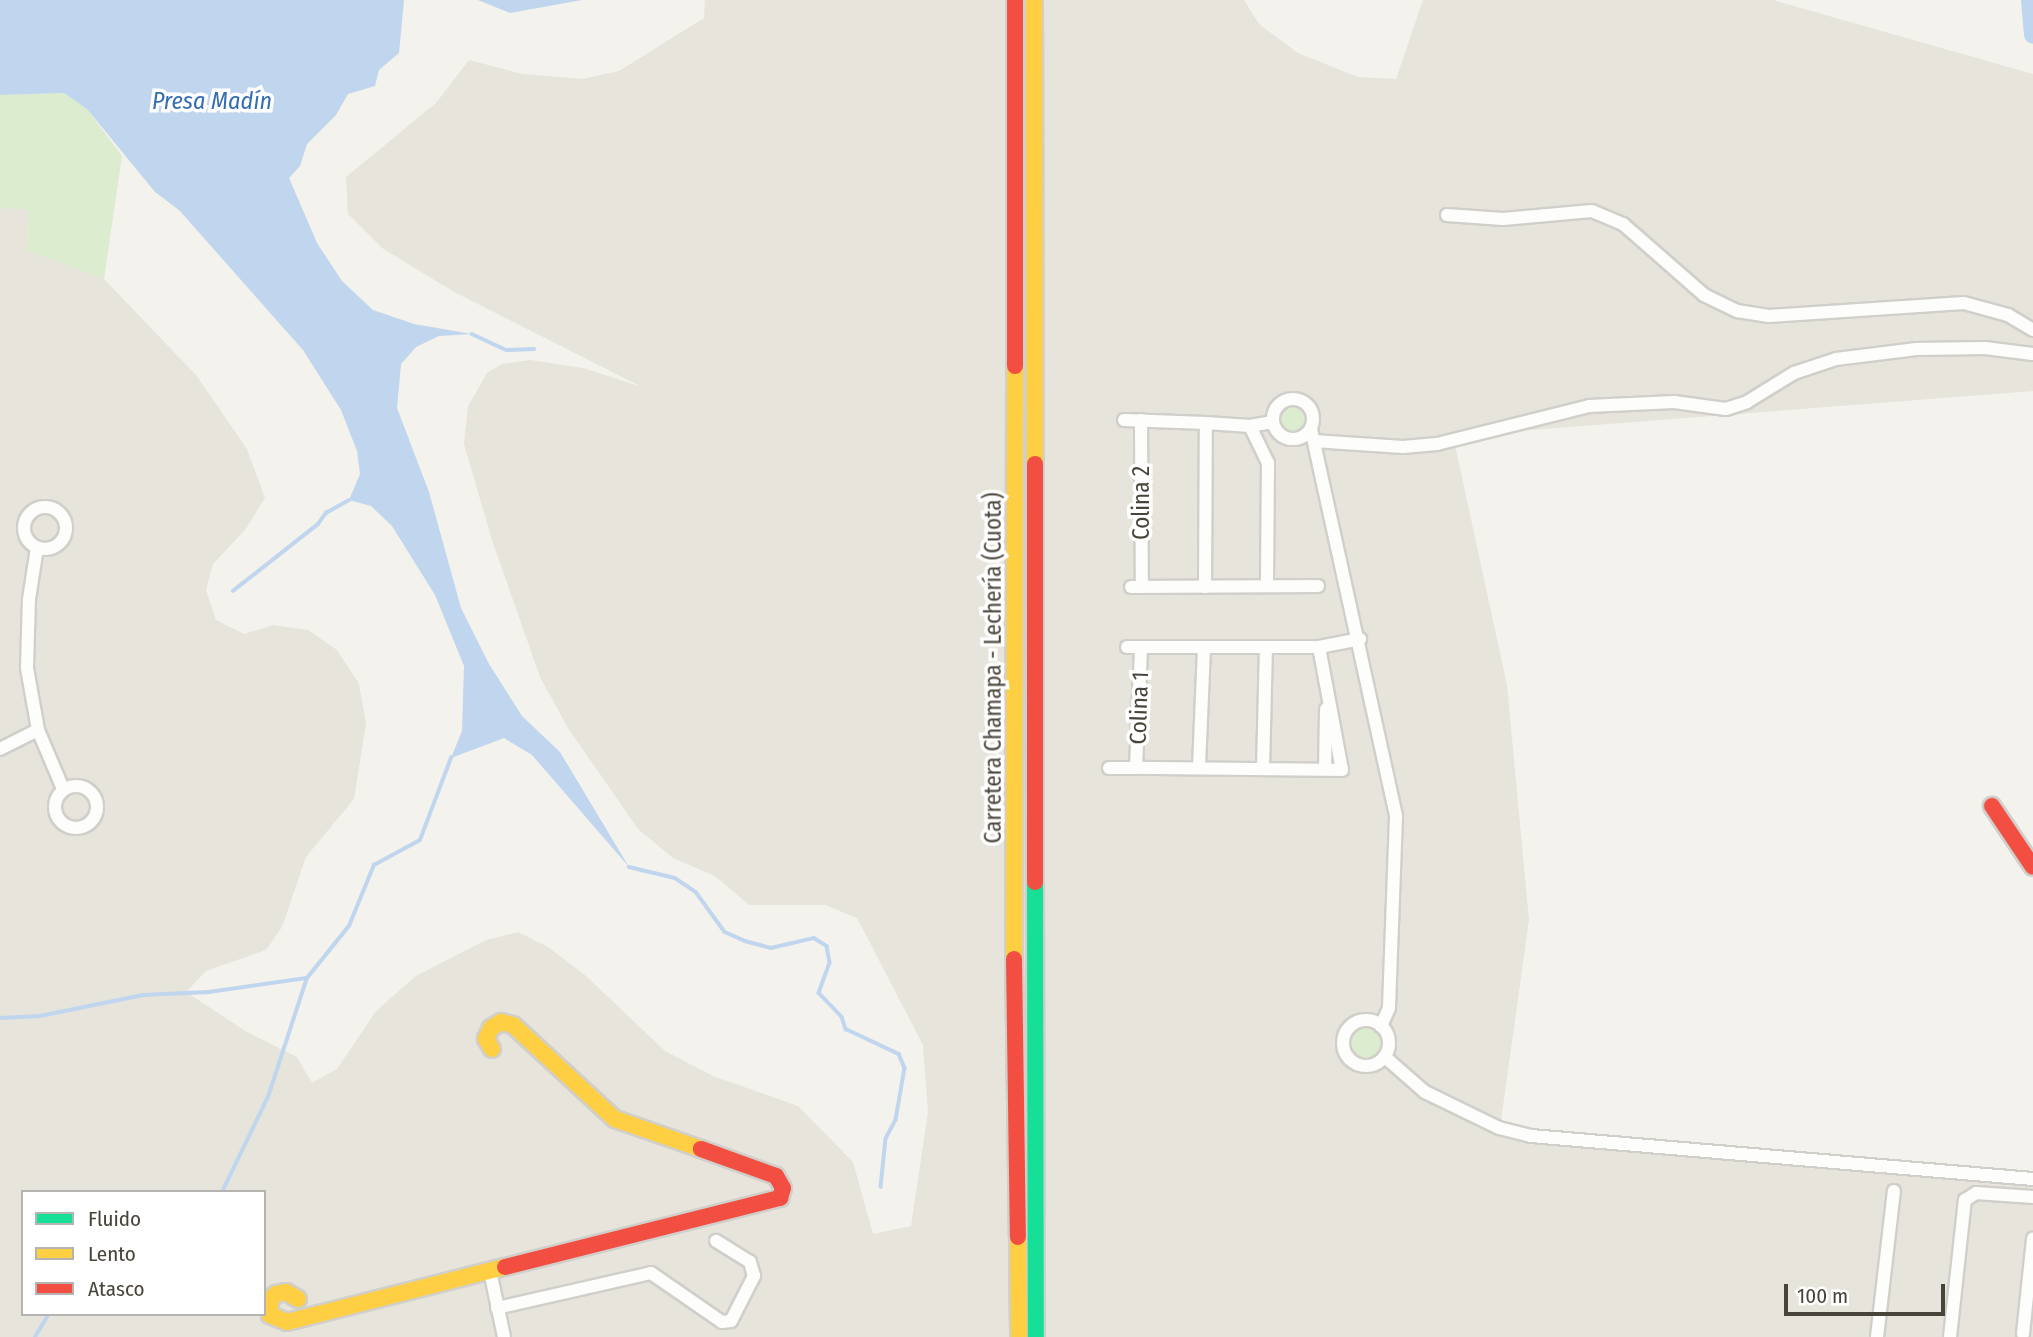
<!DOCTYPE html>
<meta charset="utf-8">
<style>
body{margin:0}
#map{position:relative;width:2033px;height:1337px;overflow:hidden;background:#f3f2ed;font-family:"Fira Sans Condensed",sans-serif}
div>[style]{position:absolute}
.residential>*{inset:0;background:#e6e4db}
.green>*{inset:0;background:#dcecce}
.round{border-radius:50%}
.water>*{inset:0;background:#c0d5ee}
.stream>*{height:3.5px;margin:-1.75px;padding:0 1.75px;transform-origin:1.75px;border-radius:1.75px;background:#c0d5ee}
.river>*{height:19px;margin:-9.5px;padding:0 9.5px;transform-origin:9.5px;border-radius:9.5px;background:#c0d5ee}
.roads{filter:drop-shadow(2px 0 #d1cfca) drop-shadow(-2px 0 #d1cfca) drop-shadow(0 2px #d1cfca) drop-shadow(0 -2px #d1cfca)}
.street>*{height:12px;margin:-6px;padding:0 6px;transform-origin:6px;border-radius:6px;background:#fdfdfc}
.street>.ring{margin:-6px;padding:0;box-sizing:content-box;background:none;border:12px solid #fdfdfc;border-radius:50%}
.fast>*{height:16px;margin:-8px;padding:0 8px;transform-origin:8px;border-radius:8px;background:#16e098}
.slow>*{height:16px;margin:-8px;padding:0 8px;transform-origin:8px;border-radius:8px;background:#ffcf43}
.jam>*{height:16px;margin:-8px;padding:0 8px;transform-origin:8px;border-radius:8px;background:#f24e42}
span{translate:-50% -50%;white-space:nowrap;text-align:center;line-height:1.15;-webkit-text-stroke:7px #fff;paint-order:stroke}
.street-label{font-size:23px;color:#494439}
.water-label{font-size:24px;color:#356db1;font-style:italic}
.legend{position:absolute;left:21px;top:1190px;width:245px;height:126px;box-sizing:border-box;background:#fff;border:2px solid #b6b4b0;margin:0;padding:9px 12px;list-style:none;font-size:21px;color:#494439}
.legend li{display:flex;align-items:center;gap:14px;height:35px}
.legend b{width:35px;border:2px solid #b6b4b0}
.scale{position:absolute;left:1784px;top:1284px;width:161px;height:32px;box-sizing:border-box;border:4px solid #494439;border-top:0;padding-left:9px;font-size:21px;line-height:24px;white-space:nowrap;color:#494439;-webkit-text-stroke:5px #fff;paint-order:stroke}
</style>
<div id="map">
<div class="residential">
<i style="clip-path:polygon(evenodd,705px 0,1244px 0,1259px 24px,1298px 53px,1358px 77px,1396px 79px,1423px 0,1773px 0,2033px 74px,2033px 391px,1453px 436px,1507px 685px,1529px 920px,1500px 1128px,2033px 1173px,2033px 1337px,0 1337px,0 208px,28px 210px,27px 250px,104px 279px,196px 375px,247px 449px,265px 498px,245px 530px,213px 564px,206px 590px,216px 620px,244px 634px,273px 625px,308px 630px,337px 650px,359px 684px,366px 724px,354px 799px,306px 857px,282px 927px,266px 950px,206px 971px,186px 992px,247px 1032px,297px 1057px,312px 1083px,337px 1069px,376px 1011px,416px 976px,486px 940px,518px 932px,548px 947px,586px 976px,665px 1051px,713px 1076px,798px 1106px,853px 1162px,873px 1234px,911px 1226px,928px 1112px,923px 1045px,857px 918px,825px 905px,749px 905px,715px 876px,673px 858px,638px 829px,568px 728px,540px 677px,492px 540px,464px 444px,468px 406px,487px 373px,502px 364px,530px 360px,583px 368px,642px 387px,454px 292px,382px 248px,348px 214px,346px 177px,436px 103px,469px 60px,522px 74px,582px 79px,619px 71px,704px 18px,705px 0,23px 1192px,264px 1192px,264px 1314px,23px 1314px,23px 1192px)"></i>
</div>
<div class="green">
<i style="clip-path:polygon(64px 93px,87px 109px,122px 156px,104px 279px,27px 250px,28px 210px,0 208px,0 95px)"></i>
<i class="round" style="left:1273px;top:400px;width:34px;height:34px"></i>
<i class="round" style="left:1350px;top:1026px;width:34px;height:34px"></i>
</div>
<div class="water">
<i style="clip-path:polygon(0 0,404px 0,399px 53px,379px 70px,375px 86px,348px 94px,336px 115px,307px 144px,300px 166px,289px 178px,317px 243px,342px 281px,373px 310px,414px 324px,472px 334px,439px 336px,416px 347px,401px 364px,397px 408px,429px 492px,461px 608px,489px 664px,522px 716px,560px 752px,629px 867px,532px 755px,504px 738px,451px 758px,462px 731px,464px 666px,435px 595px,392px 526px,371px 506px,349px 500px,360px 474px,357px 451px,341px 410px,303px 350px,179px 210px,155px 192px,87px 109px,64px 93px,0 95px)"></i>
<i style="clip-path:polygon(478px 0,582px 0,510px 13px)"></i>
</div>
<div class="stream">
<i style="left:472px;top:334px;width:38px;rotate:25deg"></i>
<i style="left:507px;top:350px;width:27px;rotate:-2deg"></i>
<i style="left:233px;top:591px;width:108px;rotate:-38.2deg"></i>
<i style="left:318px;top:524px;width:14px;rotate:-54deg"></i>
<i style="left:326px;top:513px;width:26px;rotate:-29deg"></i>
<i style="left:629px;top:867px;width:47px;rotate:13.4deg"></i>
<i style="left:675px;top:878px;width:25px;rotate:34deg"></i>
<i style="left:696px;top:892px;width:49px;rotate:54.1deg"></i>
<i style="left:725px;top:932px;width:22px;rotate:24deg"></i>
<i style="left:745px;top:941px;width:27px;rotate:15deg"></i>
<i style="left:771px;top:948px;width:44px;rotate:-13.1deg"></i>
<i style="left:814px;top:938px;width:15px;rotate:32deg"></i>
<i style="left:827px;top:946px;width:17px;rotate:80deg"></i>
<i style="left:830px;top:963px;width:32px;rotate:110deg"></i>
<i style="left:819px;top:993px;width:33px;rotate:46deg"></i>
<i style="left:842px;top:1017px;width:13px;rotate:72deg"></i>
<i style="left:846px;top:1029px;width:59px;rotate:25.3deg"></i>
<i style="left:899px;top:1054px;width:15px;rotate:67deg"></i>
<i style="left:905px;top:1068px;width:53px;rotate:99.8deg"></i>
<i style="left:896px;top:1120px;width:21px;rotate:118deg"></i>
<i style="left:886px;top:1139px;width:48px;rotate:95.9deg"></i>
<i style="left:0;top:1018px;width:40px;rotate:-2.9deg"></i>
<i style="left:40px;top:1016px;width:105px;rotate:-11.5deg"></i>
<i style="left:143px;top:995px;width:66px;rotate:-2.6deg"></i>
<i style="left:209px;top:992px;width:98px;rotate:-8.2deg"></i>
<i style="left:222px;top:1192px;width:106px;rotate:-64.2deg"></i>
<i style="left:268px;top:1097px;width:125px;rotate:-71.9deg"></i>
<i style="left:307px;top:978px;width:67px;rotate:-51.1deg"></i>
<i style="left:349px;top:926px;width:66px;rotate:-67.7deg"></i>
<i style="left:374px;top:865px;width:52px;rotate:-28.5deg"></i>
<i style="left:420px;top:840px;width:88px;rotate:-69.3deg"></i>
<i style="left:35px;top:1337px;width:27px;rotate:-59deg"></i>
</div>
<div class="river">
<i style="left:2030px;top:0;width:34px;rotate:85deg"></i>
</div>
<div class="roads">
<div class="street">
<i style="left:1447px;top:215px;width:56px;rotate:4.1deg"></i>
<i style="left:1503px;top:219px;width:89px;rotate:-5.1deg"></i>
<i style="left:1592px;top:211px;width:34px;rotate:23deg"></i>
<i style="left:1623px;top:224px;width:108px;rotate:41.2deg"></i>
<i style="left:1704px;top:295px;width:37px;rotate:26deg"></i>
<i style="left:1737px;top:311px;width:32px;rotate:9deg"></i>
<i style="left:1769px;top:316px;width:195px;rotate:-3.8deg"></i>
<i style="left:1964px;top:303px;width:46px;rotate:15.3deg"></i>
<i style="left:2008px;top:315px;width:29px;rotate:31deg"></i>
<i class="ring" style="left:1273px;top:399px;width:28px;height:28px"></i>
<i style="left:1124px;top:420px;width:82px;rotate:2.1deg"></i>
<i style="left:1141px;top:420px;width:167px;rotate:89.7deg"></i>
<i style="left:1250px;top:426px;width:41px;rotate:64.1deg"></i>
<i style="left:1268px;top:463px;width:123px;rotate:90.5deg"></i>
<i style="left:1311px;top:429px;width:396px;rotate:77.6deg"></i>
<i style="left:1396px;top:816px;width:192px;rotate:92.1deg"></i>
<i style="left:1389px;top:1008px;width:20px;rotate:114deg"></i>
<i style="left:1314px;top:441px;width:89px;rotate:3.9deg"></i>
<i style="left:1403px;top:447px;width:34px;rotate:-5deg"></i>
<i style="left:1437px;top:444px;width:157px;rotate:-14deg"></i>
<i style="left:1589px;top:406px;width:85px;rotate:-2.7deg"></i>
<i style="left:1674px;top:402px;width:52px;rotate:7.7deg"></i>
<i style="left:1726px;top:409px;width:22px;rotate:-18deg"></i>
<i style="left:1747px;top:402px;width:55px;rotate:-31.7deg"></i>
<i style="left:1794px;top:373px;width:44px;rotate:-18.4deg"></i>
<i style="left:1836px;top:359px;width:81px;rotate:-7.1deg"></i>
<i style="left:1916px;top:349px;width:69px;rotate:-0.8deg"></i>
<i style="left:1985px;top:348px;width:48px;rotate:7.1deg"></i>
<i class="ring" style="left:24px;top:507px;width:30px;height:30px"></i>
<i style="left:37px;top:548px;width:52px;rotate:98.9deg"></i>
<i style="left:29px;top:599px;width:69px;rotate:91.7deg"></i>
<i style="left:27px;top:668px;width:63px;rotate:79.9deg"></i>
<i style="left:38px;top:730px;width:64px;rotate:67deg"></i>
<i style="left:1131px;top:587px;width:187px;rotate:-0.3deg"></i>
<i style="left:1205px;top:587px;width:164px;rotate:-89.7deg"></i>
<i style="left:1206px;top:423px;width:44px;rotate:3.9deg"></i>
<i style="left:1250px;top:426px;width:22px;rotate:-10deg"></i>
<i style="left:1127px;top:647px;width:14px"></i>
<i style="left:1319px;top:647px;width:125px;rotate:79.4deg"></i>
<i style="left:1342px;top:770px;width:206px;rotate:-179.4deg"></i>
<i style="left:1136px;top:768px;width:121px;rotate:-87.6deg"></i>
<i style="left:1141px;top:647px;width:178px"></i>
<i style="left:1319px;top:647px;width:42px;rotate:-11deg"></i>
<i style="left:0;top:749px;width:42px;rotate:-26.6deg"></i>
<i style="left:1199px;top:767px;width:119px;rotate:-87.6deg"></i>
<i style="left:1109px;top:768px;width:27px"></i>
<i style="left:1263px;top:769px;width:121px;rotate:-88.6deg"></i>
<i style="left:1325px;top:769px;width:60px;rotate:-89deg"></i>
<i class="ring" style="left:55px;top:786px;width:30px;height:30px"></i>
<i class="ring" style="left:1343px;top:1020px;width:34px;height:34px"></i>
<i style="left:1385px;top:1057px;width:53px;rotate:41.2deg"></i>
<i style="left:1425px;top:1092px;width:82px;rotate:25.9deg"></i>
<i style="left:1499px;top:1128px;width:33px;rotate:14deg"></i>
<i style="left:1531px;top:1136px;width:504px;rotate:4.9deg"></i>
<i style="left:490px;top:1271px;width:67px;rotate:78deg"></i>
<i style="left:497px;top:1308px;width:158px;rotate:-12.8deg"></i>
<i style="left:651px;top:1273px;width:86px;rotate:34.6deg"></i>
<i style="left:722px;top:1322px;width:9px;rotate:-6deg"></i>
<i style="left:731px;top:1321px;width:51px;rotate:-62.9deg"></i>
<i style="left:754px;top:1276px;width:15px;rotate:-106deg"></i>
<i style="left:750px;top:1262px;width:40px;rotate:-148deg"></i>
<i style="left:2023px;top:1334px;width:96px;rotate:-84deg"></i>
<i style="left:1877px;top:1337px;width:147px;rotate:-83.4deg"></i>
<i style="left:1950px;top:1337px;width:138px;rotate:-83.8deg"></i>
<i style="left:1965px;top:1200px;width:13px;rotate:-32deg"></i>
<i style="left:1976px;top:1193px;width:57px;rotate:4deg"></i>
</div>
<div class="fast">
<i style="left:1035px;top:882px;width:455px;rotate:89.9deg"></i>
</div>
<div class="slow">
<i style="left:1034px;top:0;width:464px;rotate:89.9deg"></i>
<i style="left:1014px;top:959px;width:593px;rotate:-89.9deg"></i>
<i style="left:492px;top:1049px;width:12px;rotate:-121deg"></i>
<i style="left:486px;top:1039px;width:12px;rotate:-66deg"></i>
<i style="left:491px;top:1028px;width:12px;rotate:-31deg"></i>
<i style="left:501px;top:1022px;width:12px;rotate:14deg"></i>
<i style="left:513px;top:1025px;width:139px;rotate:42.7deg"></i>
<i style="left:615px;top:1119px;width:91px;rotate:19.2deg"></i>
<i style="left:1018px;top:1237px;width:100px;rotate:89.4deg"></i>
<i style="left:298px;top:1299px;width:14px;rotate:-150deg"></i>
<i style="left:286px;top:1292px;width:10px;rotate:169deg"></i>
<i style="left:276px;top:1294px;width:8px;rotate:135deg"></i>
<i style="left:270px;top:1300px;width:15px;rotate:90deg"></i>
<i style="left:270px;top:1315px;width:18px;rotate:22deg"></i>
<i style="left:287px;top:1322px;width:225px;rotate:-14.2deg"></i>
</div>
<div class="jam">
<i style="left:1015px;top:366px;width:366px;rotate:-90deg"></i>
<i style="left:1035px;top:464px;width:418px;rotate:90deg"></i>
<i style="left:1992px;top:806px;width:73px;rotate:56.1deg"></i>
<i style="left:1014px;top:959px;width:278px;rotate:89.2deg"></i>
<i style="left:505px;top:1267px;width:284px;rotate:-14.1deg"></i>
<i style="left:780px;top:1198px;width:10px;rotate:-73deg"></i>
<i style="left:783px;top:1188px;width:14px;rotate:-120deg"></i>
<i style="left:776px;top:1176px;width:80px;rotate:-160.2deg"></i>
</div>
</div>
<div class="street-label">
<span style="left:1141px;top:503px;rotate:-90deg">Colina 2</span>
<span style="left:993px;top:668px;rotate:-90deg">Carretera Chamapa - Lechería (Cuota)</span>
<span style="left:1139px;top:708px;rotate:-88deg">Colina 1</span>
</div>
<div class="water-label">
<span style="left:212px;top:102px">Presa Madín</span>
</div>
<ul class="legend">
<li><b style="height:9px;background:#16e098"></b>Fluido</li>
<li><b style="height:9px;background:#ffcf43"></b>Lento</li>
<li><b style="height:9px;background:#f24e42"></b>Atasco</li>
</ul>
<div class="scale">100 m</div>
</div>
